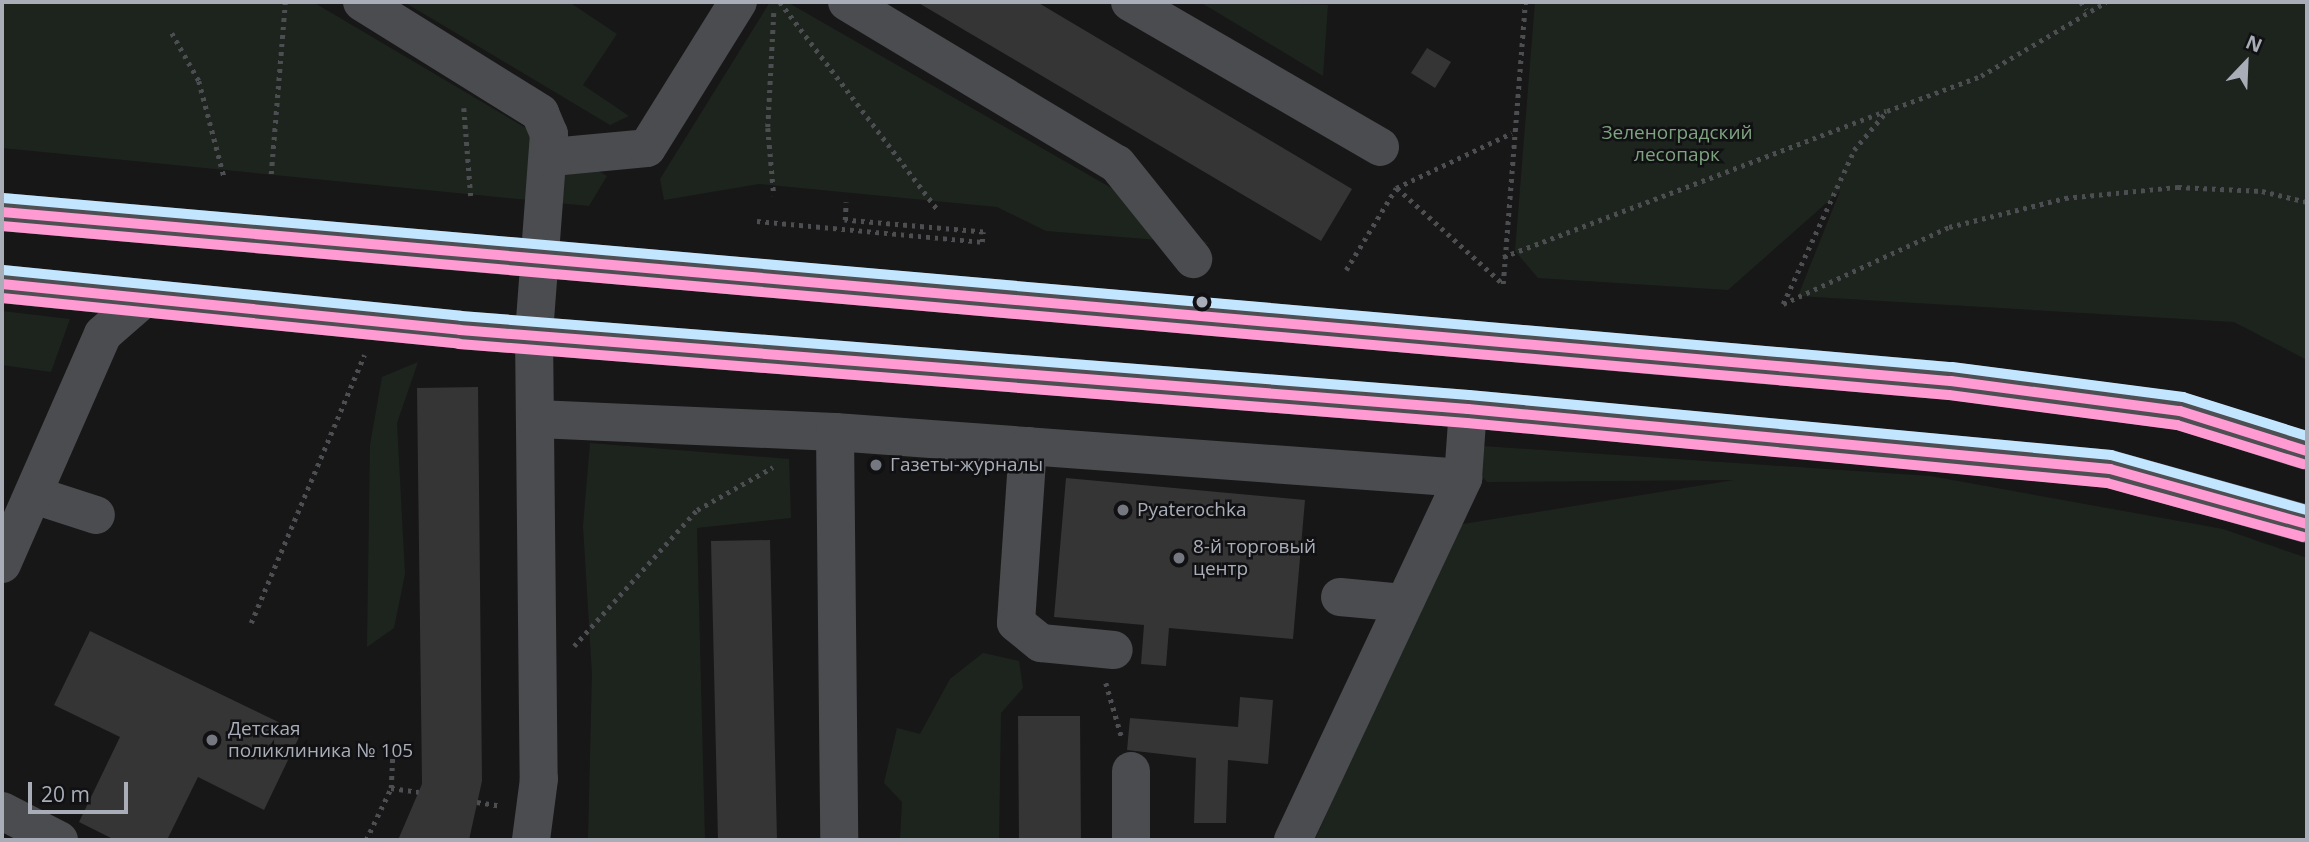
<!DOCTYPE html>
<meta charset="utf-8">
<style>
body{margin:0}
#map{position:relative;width:2309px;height:842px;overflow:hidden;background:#171717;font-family:"Open Sans",sans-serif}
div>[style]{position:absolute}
.green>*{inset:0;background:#1d241e}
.building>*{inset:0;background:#353536}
.path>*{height:4.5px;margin-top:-2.25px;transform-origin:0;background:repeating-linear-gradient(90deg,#4d4e52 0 3.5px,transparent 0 8.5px)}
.minor>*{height:38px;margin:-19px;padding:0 19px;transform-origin:19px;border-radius:19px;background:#4b4c50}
.major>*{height:38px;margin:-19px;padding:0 19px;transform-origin:19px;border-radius:19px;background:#4d4f52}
.bus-1>*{height:10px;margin:-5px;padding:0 5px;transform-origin:5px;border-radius:5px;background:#ff9ad2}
.bus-2>*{height:10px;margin:-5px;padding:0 5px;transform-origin:5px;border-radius:5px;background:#ff9ad2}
.bus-3>*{height:10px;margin:-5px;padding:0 5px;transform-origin:5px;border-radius:5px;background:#c2e6ff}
.dots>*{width:19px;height:19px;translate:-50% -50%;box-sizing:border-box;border:4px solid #111113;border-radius:50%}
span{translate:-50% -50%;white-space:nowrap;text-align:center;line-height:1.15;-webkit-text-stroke:5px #111113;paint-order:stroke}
.park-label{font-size:19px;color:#7fa381}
.poi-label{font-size:19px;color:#a8adb8}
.left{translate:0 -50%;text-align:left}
.frame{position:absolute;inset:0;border:4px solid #a8adb8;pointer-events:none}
.north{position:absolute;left:2211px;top:28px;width:70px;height:70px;-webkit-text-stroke:5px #111113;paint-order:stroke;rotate:23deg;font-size:19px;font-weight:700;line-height:28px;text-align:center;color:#a8adb8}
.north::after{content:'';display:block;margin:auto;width:24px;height:32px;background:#a8adb8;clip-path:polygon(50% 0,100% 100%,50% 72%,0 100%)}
.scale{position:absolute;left:28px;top:782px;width:100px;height:32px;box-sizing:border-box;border:4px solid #a8adb8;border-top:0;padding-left:9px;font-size:21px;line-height:24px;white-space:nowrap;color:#a8adb8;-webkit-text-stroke:5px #111113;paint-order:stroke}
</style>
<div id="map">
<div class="green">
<i style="clip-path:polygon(2px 2px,313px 2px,607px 176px,589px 206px,2px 148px)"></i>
<i style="clip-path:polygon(404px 2px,569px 2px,617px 34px,583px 85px,629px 116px,610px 125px)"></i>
<i style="clip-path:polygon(770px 2px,787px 2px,1209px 244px,1046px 231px,997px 207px,759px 184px,664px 200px,660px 179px)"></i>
<i style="clip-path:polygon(1200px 2px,1328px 5px,1323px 76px)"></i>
<i style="clip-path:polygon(1535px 2px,2307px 2px,2307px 360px,2234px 322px,1798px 296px,1840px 191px,1728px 290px,1538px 278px,1515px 251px)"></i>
<i style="clip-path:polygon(2px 311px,70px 319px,51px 372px,2px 365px)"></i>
<i style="clip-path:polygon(418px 362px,397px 423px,405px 574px,394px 628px,367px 647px,370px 445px,382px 377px)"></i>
<i style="clip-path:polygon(590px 443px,789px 459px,791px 518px,697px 528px,705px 840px,588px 840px,592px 674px,583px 526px)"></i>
<i style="clip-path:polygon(1482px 446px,1930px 476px,2223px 529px,2307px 558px,2307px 840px,1315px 840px,1451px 526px,1734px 480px,1487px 482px,1464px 456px)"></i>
<i style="clip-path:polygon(983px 653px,1019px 661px,1023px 688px,1001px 713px,999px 840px,900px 840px,902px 802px,884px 783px,897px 728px,920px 734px,950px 679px)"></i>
</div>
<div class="building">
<i style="clip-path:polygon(917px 2px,1037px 2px,1352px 189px,1321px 241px)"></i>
<i style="clip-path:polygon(1427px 48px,1451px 62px,1435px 88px,1411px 73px)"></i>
<i style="clip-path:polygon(478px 387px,482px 781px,469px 840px,398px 840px,422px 784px,417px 388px)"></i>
<i style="clip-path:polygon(1066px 478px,1305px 500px,1293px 639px,1169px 628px,1166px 666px,1141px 664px,1144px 625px,1054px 617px)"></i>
<i style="clip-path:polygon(770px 540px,777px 840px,718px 840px,711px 541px)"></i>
<i style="clip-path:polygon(90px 631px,301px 733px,264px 810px,198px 777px,167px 840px,115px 840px,79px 822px,120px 737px,54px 705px)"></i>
<i style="clip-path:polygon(1240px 697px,1273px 700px,1268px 764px,1228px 760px,1226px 823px,1194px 823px,1196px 758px,1127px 750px,1130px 718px,1238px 727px)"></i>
<i style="clip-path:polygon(1018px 716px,1080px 716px,1081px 840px,1019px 840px)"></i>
</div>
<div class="path">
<i style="left:780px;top:2px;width:261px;rotate:52.8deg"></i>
<i style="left:2081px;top:2px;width:9px;rotate:54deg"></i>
<i style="left:774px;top:13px;width:115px;rotate:93deg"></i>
<i style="left:768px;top:128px;width:68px;rotate:85deg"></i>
<i style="left:172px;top:33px;width:55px;rotate:60.6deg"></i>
<i style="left:199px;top:81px;width:98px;rotate:75.3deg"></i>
<i style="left:464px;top:108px;width:88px;rotate:85.5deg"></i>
<i style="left:271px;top:174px;width:173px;rotate:-85.3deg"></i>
<i style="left:1397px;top:188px;width:142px;rotate:42.1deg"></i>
<i style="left:757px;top:221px;width:226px;rotate:5.3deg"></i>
<i style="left:982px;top:242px;width:10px;rotate:-84deg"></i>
<i style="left:983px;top:232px;width:139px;rotate:-175deg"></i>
<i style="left:845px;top:220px;width:18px;rotate:-87deg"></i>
<i style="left:1503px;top:257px;width:410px;rotate:-20.9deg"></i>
<i style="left:1346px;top:270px;width:96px;rotate:-58.6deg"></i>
<i style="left:1396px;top:188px;width:128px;rotate:-25.4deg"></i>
<i style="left:1503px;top:284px;width:283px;rotate:-85.5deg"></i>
<i style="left:1783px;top:304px;width:183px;rotate:-24.9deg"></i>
<i style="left:1949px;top:227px;width:120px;rotate:-14deg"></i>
<i style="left:2065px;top:198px;width:114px;rotate:-5.6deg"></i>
<i style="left:2178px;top:187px;width:84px;rotate:2.7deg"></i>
<i style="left:2262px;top:191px;width:46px;rotate:13.7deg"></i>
<i style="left:1783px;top:304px;width:170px;rotate:-65.2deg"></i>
<i style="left:1854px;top:150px;width:51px;rotate:-49.8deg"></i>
<i style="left:1887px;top:111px;width:100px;rotate:-20.4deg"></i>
<i style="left:1981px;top:76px;width:145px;rotate:-30.6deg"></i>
<i style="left:251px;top:623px;width:291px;rotate:-67.1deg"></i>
<i style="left:574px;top:646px;width:183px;rotate:-47.9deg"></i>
<i style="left:697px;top:510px;width:87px;rotate:-29.5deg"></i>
<i style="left:1106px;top:683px;width:57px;rotate:73.8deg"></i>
<i style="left:391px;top:788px;width:28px;rotate:8deg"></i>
<i style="left:477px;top:802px;width:24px;rotate:9deg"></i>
<i style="left:366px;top:840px;width:58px;rotate:-64.3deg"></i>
<i style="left:391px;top:788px;width:42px;rotate:-87.3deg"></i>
</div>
<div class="minor">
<i style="left:362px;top:2px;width:210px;rotate:31.9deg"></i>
<i style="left:540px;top:113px;width:23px;rotate:67deg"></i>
<i style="left:549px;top:134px;width:200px;rotate:94.3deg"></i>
<i style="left:534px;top:333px;width:446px;rotate:89.4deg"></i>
<i style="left:539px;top:779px;width:62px;rotate:97.5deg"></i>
<i style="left:847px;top:2px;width:315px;rotate:31deg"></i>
<i style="left:1117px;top:164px;width:122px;rotate:51.3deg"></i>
<i style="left:1130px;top:2px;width:289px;rotate:30.1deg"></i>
<i style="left:552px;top:157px;width:95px;rotate:-5.4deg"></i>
<i style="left:647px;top:148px;width:172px;rotate:-58.1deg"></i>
<i style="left:537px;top:419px;width:298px;rotate:2.5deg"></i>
<i style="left:835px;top:432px;width:630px;rotate:4.19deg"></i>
<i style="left:835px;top:432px;width:408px;rotate:89.4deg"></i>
<i style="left:1028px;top:446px;width:177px;rotate:93.9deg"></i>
<i style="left:1016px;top:623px;width:32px;rotate:39deg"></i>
<i style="left:1041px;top:643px;width:73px;rotate:5.5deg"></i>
<i style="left:34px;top:495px;width:65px;rotate:17.9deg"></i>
<i style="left:2px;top:564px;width:251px;rotate:-66.3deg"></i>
<i style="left:103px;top:334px;width:53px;rotate:-41.2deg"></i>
<i style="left:1340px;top:597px;width:63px;rotate:5.4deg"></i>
<i style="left:1131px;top:771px;width:69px;rotate:90deg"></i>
<i style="left:2px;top:811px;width:64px;rotate:27deg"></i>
<i style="left:1293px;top:840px;width:400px;rotate:-64.8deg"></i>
<i style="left:1463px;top:478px;width:69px;rotate:-85.9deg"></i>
</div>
<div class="major">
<i style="left:2px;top:212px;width:1956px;rotate:4.96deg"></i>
<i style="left:1951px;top:381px;width:231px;rotate:7.5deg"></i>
<i style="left:2180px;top:411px;width:133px;rotate:17.5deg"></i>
<i style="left:2px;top:284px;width:460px;rotate:5.7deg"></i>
<i style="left:460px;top:330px;width:1011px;rotate:4.48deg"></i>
<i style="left:1468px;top:409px;width:645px;rotate:5.34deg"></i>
<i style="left:2110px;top:469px;width:205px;rotate:15.6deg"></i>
</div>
<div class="bus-1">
<i style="left:2px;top:212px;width:1956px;rotate:4.96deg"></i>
<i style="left:1951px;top:381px;width:231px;rotate:7.5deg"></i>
<i style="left:2180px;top:411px;width:133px;rotate:17.5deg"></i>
<i style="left:2px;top:284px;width:460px;rotate:5.7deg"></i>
<i style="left:460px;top:330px;width:1011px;rotate:4.48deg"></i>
<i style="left:1468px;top:409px;width:645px;rotate:5.34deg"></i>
<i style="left:2110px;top:469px;width:205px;rotate:15.6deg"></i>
</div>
<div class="bus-2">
<i style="left:2px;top:226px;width:1954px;rotate:4.96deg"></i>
<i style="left:1949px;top:395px;width:230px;rotate:7.5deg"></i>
<i style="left:2177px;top:425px;width:132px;rotate:17.2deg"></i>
<i style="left:2px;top:298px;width:459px;rotate:5.7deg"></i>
<i style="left:459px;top:344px;width:1011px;rotate:4.48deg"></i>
<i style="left:1467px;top:423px;width:643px;rotate:5.36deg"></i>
<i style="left:2107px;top:483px;width:203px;rotate:15.4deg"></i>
</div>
<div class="bus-3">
<i style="left:3px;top:198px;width:1956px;rotate:4.96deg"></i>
<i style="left:1952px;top:367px;width:233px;rotate:7.4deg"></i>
<i style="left:2183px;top:397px;width:130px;rotate:17.5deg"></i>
<i style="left:3px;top:270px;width:460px;rotate:5.7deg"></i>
<i style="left:461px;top:316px;width:1011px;rotate:4.48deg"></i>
<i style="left:1469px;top:395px;width:645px;rotate:5.34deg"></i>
<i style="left:2111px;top:455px;width:204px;rotate:15.7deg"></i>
</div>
<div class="dots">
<i style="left:1202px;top:302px;background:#a8adb8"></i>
<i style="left:876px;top:465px;background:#757880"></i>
<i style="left:1123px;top:510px;background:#757880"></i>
<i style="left:1179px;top:558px;background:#757880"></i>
<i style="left:212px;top:740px;background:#757880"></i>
</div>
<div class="park-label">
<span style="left:1677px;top:144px">Зеленоградский<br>лесопарк</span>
</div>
<div class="poi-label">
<span class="left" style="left:890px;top:465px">Газеты-журналы</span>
<span class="left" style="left:1137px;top:510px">Pyaterochka</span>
<span class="left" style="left:1193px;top:558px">8-й торговый<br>центр</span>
<span class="left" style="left:228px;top:740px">Детская<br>поликлиника № 105</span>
</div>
<div class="frame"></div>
<div class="north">N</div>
<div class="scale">20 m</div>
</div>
